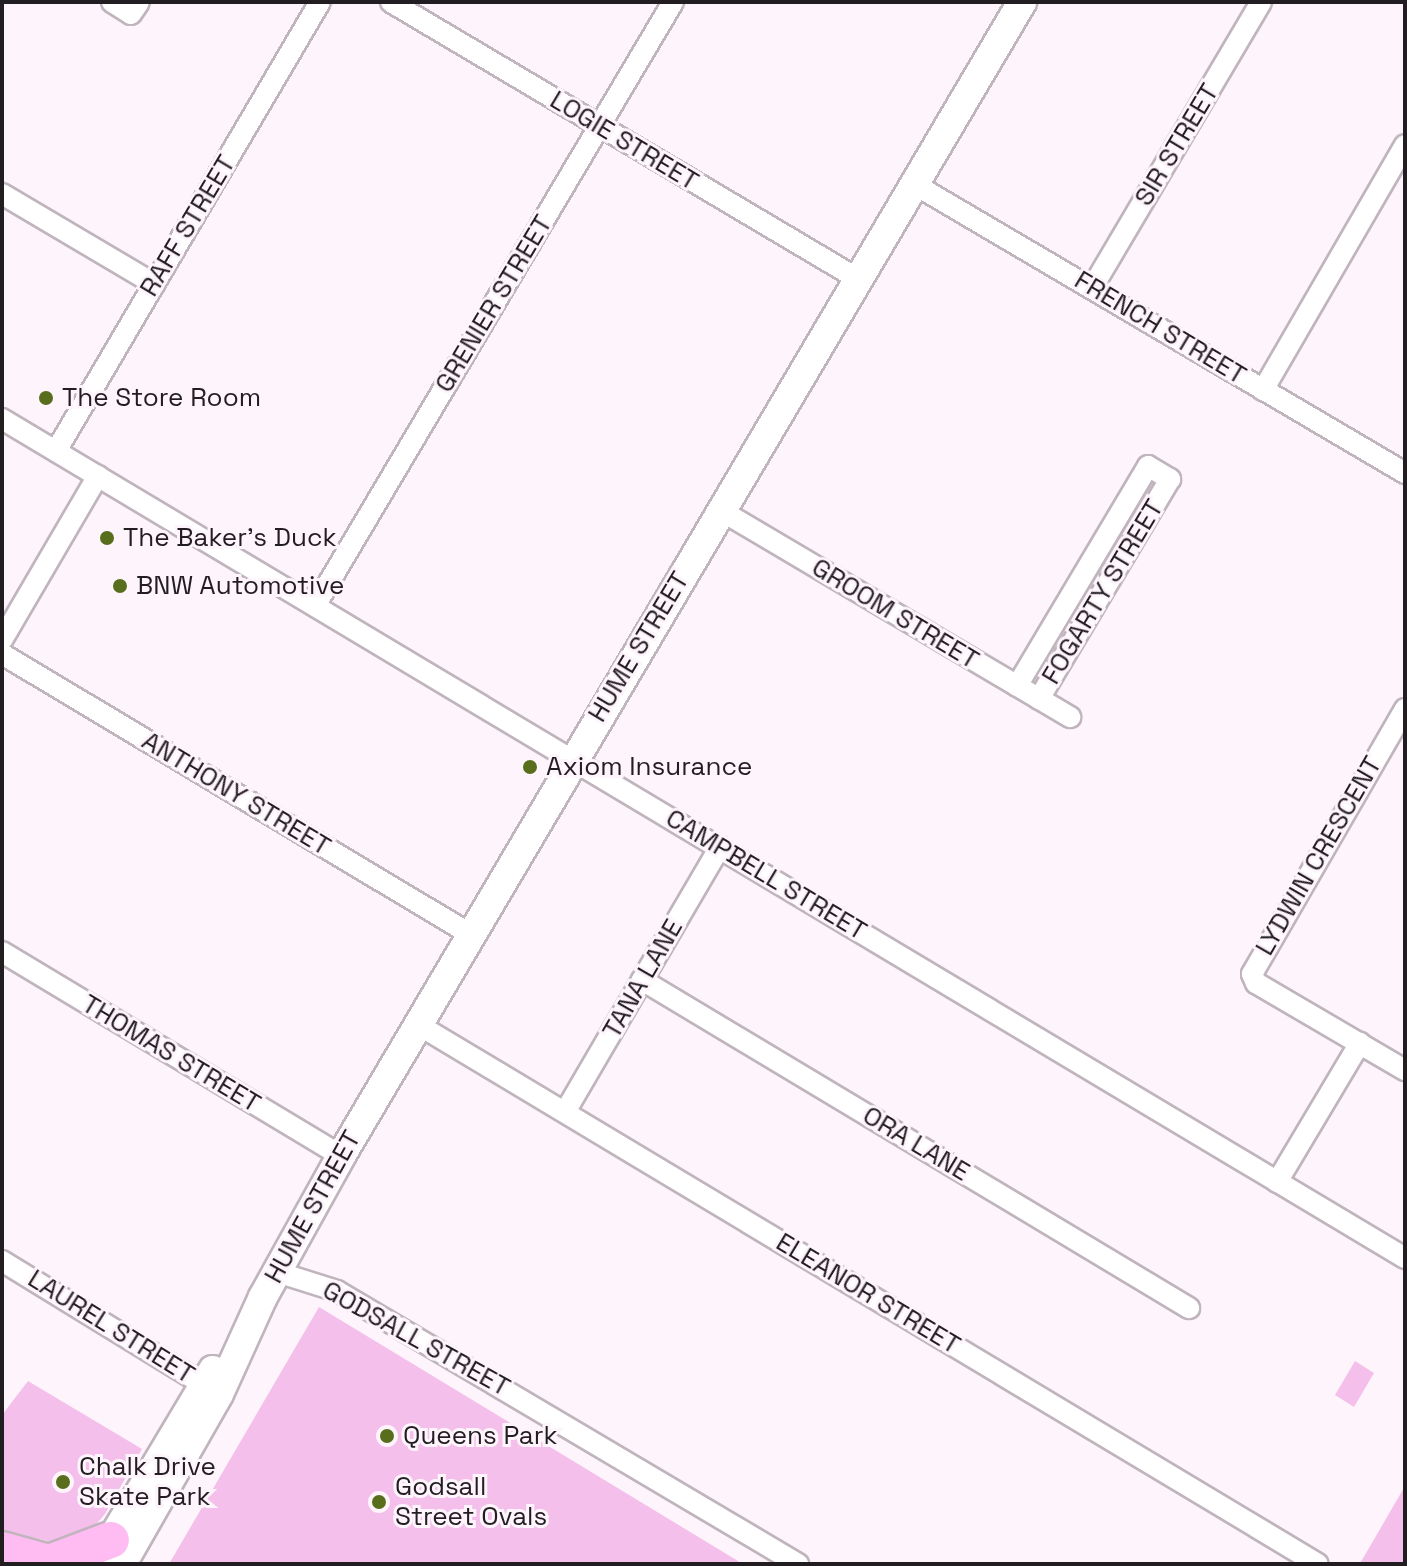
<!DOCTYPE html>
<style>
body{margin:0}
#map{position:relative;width:1407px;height:1566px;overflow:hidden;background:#fef5fc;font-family:"Space Grotesk",sans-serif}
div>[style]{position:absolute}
.green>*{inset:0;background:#f4bfea}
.roads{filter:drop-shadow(2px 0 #c0b4bd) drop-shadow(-2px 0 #c0b4bd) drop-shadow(0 2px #c0b4bd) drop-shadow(0 -2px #c0b4bd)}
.street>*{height:20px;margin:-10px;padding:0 10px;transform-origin:10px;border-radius:10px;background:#fff}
.secondary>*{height:28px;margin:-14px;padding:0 14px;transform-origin:14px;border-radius:14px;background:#fff}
.highway>*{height:36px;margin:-18px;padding:0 18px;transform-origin:18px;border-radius:18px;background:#ffbcf2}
.dots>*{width:22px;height:22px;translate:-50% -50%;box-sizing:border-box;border:4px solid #fef5fc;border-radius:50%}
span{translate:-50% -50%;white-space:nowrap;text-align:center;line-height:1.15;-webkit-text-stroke:6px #fef5fc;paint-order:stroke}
.street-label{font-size:26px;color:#211d21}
.poi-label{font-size:26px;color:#211d21}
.left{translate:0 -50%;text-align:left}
.frame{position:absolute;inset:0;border:4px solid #211d21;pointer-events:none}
</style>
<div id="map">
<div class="green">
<i style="clip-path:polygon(319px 1307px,743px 1564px,169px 1564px)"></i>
<i style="clip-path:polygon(1355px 1361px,1374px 1373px,1354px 1407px,1335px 1395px)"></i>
<i style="clip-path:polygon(28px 1381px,142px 1449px,105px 1514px,92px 1529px,61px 1544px,2px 1531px,2px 1415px)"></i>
<i style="clip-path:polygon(1405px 1486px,1405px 1564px,1359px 1564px,1362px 1560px)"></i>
</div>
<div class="roads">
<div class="street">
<i style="left:112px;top:2px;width:22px;rotate:32deg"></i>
<i style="left:131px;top:14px;width:14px;rotate:-56deg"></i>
<i style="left:391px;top:2px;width:543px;rotate:30.67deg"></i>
<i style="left:914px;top:184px;width:570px;rotate:30.48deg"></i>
<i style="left:2px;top:194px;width:177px;rotate:30.6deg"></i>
<i style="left:1092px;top:288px;width:332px;rotate:-59.4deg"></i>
<i style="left:1263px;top:390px;width:283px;rotate:-59.9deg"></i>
<i style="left:2px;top:419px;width:1635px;rotate:30.88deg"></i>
<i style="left:56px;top:451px;width:521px;rotate:-59.55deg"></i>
<i style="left:720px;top:510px;width:407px;rotate:30.6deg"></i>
<i style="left:315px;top:606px;width:702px;rotate:-59.34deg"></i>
<i style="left:2px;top:640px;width:190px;rotate:-59.7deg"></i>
<i style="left:2px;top:654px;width:545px;rotate:30.89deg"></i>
<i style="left:1017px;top:686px;width:256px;rotate:-59.2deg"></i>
<i style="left:1148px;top:466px;width:26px;rotate:31deg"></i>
<i style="left:1170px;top:479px;width:256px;rotate:120.8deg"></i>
<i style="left:1405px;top:709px;width:306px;rotate:120deg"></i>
<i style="left:1252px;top:974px;width:10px;rotate:66deg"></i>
<i style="left:1256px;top:983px;width:173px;rotate:30.3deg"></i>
<i style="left:2px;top:952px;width:396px;rotate:31deg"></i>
<i style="left:642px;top:980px;width:638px;rotate:30.95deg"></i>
<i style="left:417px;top:1024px;width:1050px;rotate:30.94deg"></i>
<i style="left:565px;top:1112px;width:307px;rotate:-59.7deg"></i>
<i style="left:1277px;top:1182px;width:162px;rotate:-59.2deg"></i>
<i style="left:2px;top:1261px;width:251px;rotate:31.5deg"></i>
<i style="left:277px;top:1272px;width:63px;rotate:17.6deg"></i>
<i style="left:337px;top:1291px;width:536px;rotate:30.63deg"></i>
</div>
<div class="secondary">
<i style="left:101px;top:1557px;width:218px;rotate:-59.1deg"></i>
<i style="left:122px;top:1564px;width:196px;rotate:-60.3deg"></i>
<i style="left:219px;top:1394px;width:107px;rotate:-65.6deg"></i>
<i style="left:263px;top:1297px;width:161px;rotate:-61deg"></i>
<i style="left:341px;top:1156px;width:1340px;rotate:-59.45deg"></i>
</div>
<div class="highway">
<i style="left:2px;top:1550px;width:49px;rotate:15.5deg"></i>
<i style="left:49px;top:1563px;width:66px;rotate:-20.4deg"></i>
</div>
</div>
<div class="dots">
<i style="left:46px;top:398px;background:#586e1d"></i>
<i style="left:107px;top:538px;background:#586e1d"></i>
<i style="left:120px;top:586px;background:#586e1d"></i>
<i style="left:530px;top:767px;background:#586e1d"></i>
<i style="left:387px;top:1436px;background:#586e1d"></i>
<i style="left:63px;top:1482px;background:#586e1d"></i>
<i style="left:379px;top:1502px;background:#586e1d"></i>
</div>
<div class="street-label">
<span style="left:624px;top:141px;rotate:31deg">LOGIE STREET</span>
<span style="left:1177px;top:145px;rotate:-59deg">SIR STREET</span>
<span style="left:188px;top:226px;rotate:-59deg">RAFF STREET</span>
<span style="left:494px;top:304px;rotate:-59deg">GRENIER STREET</span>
<span style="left:1160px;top:328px;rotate:31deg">FRENCH STREET</span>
<span style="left:1103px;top:592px;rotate:-59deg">FOGARTY STREET</span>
<span style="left:895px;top:614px;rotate:31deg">GROOM STREET</span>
<span style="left:639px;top:647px;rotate:-59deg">HUME STREET</span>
<span style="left:236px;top:794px;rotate:31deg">ANTHONY STREET</span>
<span style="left:1319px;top:856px;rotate:-60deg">LYDWIN CRESCENT</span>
<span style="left:766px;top:875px;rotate:31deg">CAMPBELL STREET</span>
<span style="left:643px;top:979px;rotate:-60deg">TANA LANE</span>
<span style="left:171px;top:1054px;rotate:31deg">THOMAS STREET</span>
<span style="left:916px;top:1144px;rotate:31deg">ORA LANE</span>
<span style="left:313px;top:1207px;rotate:-61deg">HUME STREET</span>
<span style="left:868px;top:1294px;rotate:31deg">ELEANOR STREET</span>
<span style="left:111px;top:1327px;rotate:32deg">LAUREL STREET</span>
<span style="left:416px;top:1339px;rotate:29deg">GODSALL STREET</span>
</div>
<div class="poi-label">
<span class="left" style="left:62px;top:398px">The Store Room</span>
<span class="left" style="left:123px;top:538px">The Baker's Duck</span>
<span class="left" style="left:136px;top:586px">BNW Automotive</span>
<span class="left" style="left:546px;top:767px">Axiom Insurance</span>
<span class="left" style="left:403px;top:1436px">Queens Park</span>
<span class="left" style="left:79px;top:1482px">Chalk Drive<br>Skate Park</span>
<span class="left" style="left:395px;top:1502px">Godsall<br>Street Ovals</span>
</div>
<div class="frame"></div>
</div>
